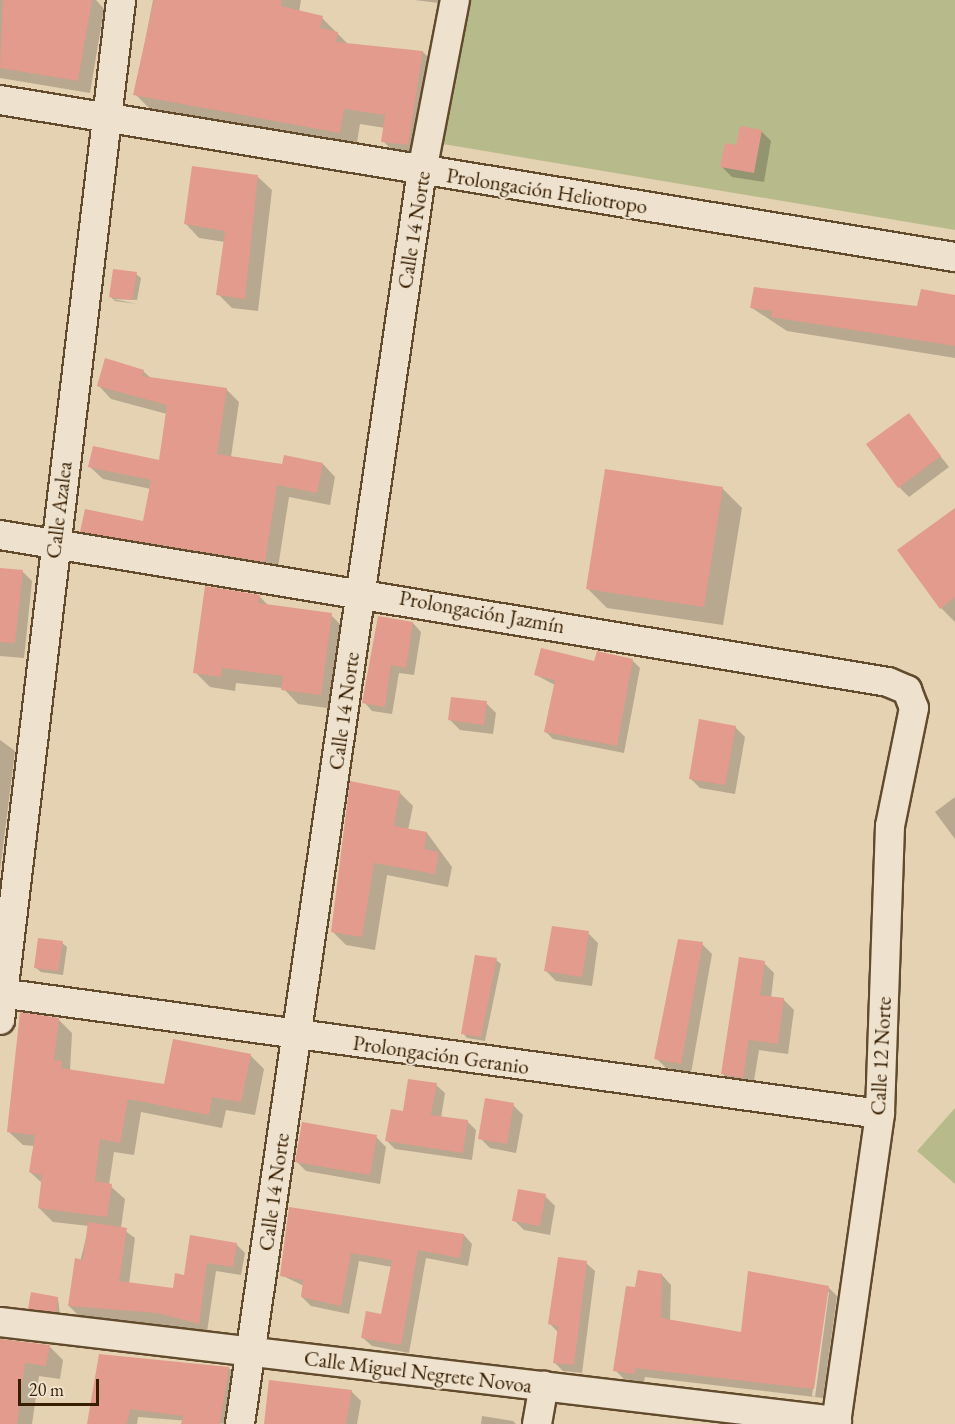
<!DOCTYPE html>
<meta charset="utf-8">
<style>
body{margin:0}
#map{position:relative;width:955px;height:1424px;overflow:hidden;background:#e5d2b3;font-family:"EB Garamond",serif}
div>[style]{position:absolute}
.green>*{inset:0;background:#b7bb8b}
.shadow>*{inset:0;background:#0003}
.building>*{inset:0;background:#e29b8d}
.roads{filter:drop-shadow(2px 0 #624b2d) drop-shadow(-2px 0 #624b2d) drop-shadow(0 2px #624b2d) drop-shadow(0 -2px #624b2d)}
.street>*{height:28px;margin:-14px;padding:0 14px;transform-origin:14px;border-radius:14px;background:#eee2ce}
span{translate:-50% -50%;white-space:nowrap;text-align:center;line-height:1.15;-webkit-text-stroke:4.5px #eee2ce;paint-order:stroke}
.street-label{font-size:21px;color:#371e00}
.scale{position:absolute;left:18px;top:1379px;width:81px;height:27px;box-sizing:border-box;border:3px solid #371e00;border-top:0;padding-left:8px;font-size:18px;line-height:21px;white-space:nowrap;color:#371e00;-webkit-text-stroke:4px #eee2ce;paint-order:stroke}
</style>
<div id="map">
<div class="green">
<i style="clip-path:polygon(458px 0,955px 0,955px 230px,431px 142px)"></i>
<i style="clip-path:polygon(955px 1108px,955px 1184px,917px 1151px)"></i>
</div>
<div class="shadow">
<i style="clip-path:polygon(0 0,96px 0,104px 9px,90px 93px,0 78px)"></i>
<i style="clip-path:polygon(153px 0,301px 0,299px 12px,322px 18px,349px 45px,423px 52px,439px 68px,424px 161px,399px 157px,383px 141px,385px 128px,360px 124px,356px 148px,151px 110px,135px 94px)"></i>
<i style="clip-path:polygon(415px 0,438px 0,438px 3px)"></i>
<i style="clip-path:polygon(761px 131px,771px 141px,764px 182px,732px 177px,722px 167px)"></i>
<i style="clip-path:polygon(258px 177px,272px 190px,258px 311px,232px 308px,218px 294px,225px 242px,199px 238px,186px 224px)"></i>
<i style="clip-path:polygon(136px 274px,141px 278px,137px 300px,113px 299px,137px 304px,115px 301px,110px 296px)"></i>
<i style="clip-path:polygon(955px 296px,955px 358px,787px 331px,752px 308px,919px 308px)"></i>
<i style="clip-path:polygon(143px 371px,152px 379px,226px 389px,239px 402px,231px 457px,284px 466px,323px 464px,335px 477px,330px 505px,289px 497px,277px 574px,95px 544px,82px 531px,145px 522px,151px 489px,103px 479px,90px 467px,160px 461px,167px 414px,111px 399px,99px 386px)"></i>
<i style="clip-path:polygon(908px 415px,949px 467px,909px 497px,899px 487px)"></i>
<i style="clip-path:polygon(722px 488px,742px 508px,723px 625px,607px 608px,588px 589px)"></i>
<i style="clip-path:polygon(955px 509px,955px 622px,941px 608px)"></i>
<i style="clip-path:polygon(0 569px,22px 571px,32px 581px,24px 658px,0 656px)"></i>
<i style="clip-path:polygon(259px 596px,269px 606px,331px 615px,346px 630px,335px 709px,298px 704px,283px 688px,236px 683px,235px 691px,210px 687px,195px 672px)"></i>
<i style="clip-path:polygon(413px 623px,421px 632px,414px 675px,399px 673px,392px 714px,372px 711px,364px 702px)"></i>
<i style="clip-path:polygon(632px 660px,640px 668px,624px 753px,553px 739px,545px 731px,555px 685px,536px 675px)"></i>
<i style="clip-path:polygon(486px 703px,496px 713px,493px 734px,460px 730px,450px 720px)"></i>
<i style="clip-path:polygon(735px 727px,745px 737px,735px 794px,700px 788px,690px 778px)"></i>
<i style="clip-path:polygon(0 740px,15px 751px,0 871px)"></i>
<i style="clip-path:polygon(399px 792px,413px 806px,408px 830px,427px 833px,452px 867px,448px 887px,387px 875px,375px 950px,346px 945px,332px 931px)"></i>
<i style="clip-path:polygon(955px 797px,955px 839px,935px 812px)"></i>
<i style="clip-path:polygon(588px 933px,598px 943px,592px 986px,556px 981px,546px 971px)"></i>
<i style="clip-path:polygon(62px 943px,67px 947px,63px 975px,41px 972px,36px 968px)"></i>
<i style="clip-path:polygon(702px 944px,712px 954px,691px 1073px,666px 1068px,656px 1058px)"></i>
<i style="clip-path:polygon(496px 960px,501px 964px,485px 1041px,467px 1038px,463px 1033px)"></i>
<i style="clip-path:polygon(764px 963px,774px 973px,771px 998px,784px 1000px,794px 1010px,788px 1054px,759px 1050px,753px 1087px,733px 1084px,723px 1074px)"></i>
<i style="clip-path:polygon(58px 1019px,72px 1033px,70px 1071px,165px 1086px,250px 1055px,264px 1069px,255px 1115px,226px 1110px,222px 1128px,141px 1112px,134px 1155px,114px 1152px,109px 1185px,125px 1199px,121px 1228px,135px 1238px,129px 1284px,174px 1290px,185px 1276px,236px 1244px,245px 1253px,241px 1275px,216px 1271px,207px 1332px,78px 1315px,69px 1306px,89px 1226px,53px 1222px,39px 1208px,42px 1183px,30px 1172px,35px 1146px,23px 1145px,9px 1132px)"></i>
<i style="clip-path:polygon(436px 1085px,445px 1093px,441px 1118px,467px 1121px,476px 1130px,472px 1160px,395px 1149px,387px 1141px)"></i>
<i style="clip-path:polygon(513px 1105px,523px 1115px,516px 1153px,490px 1148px,480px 1138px)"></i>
<i style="clip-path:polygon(376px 1137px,386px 1147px,380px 1184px,306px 1171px,296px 1161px)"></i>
<i style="clip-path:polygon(545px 1196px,555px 1206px,550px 1235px,524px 1230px,514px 1220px)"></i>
<i style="clip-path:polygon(290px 1209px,464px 1235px,472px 1244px,468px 1266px,426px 1258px,409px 1353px,372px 1346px,363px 1338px,382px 1316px,392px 1267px,359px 1261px,349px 1314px,311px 1306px,302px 1297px,304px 1286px,281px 1275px)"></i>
<i style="clip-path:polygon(586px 1263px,595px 1271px,582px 1373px,563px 1371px,554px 1362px,558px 1332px,549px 1323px)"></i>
<i style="clip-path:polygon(evenodd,662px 1275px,671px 1285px,670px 1321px,742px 1334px,828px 1287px,837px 1296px,823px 1398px,645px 1377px,644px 1382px,624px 1379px,615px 1370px,637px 1289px,662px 1275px,826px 1292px,829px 1292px,815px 1397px,812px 1396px,826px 1292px)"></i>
<i style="clip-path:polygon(58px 1298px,60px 1316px,29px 1308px)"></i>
<i style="clip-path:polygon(0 1339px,49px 1346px,63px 1360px,60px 1379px,39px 1376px,32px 1424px,0 1424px)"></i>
<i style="clip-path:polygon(229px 1368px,237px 1377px,228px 1424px,138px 1417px,137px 1424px,88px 1424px)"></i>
<i style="clip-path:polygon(271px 1381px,352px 1392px,361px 1401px,357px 1424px,298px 1424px)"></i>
<i style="clip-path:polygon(482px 1416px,513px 1421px,516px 1424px,481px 1424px)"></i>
</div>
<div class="building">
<i style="clip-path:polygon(3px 0,92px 0,78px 81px,0 68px)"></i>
<i style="clip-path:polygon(154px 0,282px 0,281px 6px,323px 16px,320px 28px,338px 32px,336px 42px,423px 51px,408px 145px,381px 142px,385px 115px,344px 109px,340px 133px,133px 95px)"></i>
<i style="clip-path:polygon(740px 126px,762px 130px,754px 173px,720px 167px,725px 143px,736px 145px)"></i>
<i style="clip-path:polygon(192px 166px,258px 175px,245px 299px,216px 295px,225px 231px,184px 224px)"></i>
<i style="clip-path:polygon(113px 269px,137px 272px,132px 300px,109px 297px)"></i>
<i style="clip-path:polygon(754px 287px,917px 306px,921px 289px,955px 295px,955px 346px,771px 317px,772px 311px,750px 308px)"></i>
<i style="clip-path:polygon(105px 358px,144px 370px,142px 376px,227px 388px,217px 454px,282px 464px,284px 455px,323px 463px,317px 493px,277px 485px,265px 562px,80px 532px,85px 509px,143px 521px,151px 480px,88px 467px,93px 446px,159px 460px,167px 405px,97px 386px)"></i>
<i style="clip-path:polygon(909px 413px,941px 456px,898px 488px,866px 444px)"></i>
<i style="clip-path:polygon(605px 469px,723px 487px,704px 607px,586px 589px)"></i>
<i style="clip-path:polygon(955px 508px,955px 597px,940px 609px,897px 550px)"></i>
<i style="clip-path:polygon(0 568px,23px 570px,15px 643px,0 642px)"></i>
<i style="clip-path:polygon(205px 586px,260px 595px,258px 603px,332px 613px,321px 695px,281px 690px,283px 676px,222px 668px,221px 677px,193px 673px)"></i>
<i style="clip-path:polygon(378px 616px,413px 622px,406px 668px,391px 665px,385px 707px,362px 703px)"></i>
<i style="clip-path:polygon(541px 648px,594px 661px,597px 651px,633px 659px,617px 746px,544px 732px,555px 680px,534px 675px)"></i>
<i style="clip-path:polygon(451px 697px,487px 701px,484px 725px,448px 720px)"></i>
<i style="clip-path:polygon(699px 719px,736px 726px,725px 785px,689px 779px)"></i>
<i style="clip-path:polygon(350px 781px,400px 791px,394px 826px,427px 832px,424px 849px,439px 852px,435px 874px,374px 863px,362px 937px,331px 932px)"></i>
<i style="clip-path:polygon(552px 926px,589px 931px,582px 977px,544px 971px)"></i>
<i style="clip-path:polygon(38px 938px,63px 941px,58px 971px,34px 968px)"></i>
<i style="clip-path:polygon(678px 939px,703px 942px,681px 1064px,654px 1059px)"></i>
<i style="clip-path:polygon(475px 955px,497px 958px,481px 1037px,461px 1034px)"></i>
<i style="clip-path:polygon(739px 957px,765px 961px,760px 995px,784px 998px,778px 1044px,749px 1040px,743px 1078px,721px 1074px)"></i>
<i style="clip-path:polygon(20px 1012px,59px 1018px,54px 1060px,62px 1061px,61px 1068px,164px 1084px,173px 1039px,251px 1054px,241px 1102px,212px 1097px,209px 1115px,128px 1099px,120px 1143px,100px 1139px,95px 1181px,112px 1184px,107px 1217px,38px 1208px,42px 1175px,29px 1172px,35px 1135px,7px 1132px)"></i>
<i style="clip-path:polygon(408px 1079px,437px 1083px,431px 1115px,468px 1120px,463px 1153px,385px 1141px,391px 1109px,403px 1111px)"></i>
<i style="clip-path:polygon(485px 1098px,514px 1103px,507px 1144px,478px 1139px)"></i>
<i style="clip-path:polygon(302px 1122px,377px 1135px,370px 1175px,295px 1162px)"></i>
<i style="clip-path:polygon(518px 1189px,546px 1194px,540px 1226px,512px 1221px)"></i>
<i style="clip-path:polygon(289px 1207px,464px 1234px,460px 1258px,418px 1250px,401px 1345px,361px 1338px,366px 1311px,381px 1314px,392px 1260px,351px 1253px,341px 1306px,301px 1297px,303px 1280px,280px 1276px)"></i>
<i style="clip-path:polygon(88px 1222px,127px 1228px,119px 1281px,173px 1288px,175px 1273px,184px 1275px,190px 1235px,237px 1243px,233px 1267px,207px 1263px,199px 1324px,157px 1313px,68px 1306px,75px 1258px,83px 1260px)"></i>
<i style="clip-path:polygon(558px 1257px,587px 1261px,574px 1365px,553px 1363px,558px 1326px,548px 1324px)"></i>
<i style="clip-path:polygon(638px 1270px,662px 1274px,661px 1318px,741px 1332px,748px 1271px,829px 1286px,814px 1389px,635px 1368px,635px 1374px,613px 1371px,626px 1286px,635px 1287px)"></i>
<i style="clip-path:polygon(31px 1292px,58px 1297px,56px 1312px,28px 1309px)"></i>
<i style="clip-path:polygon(0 1339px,50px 1345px,46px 1366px,25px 1363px,17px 1424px,0 1424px)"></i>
<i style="clip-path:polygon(99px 1354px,229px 1367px,220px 1424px,181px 1424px,183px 1416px,130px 1409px,127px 1424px,87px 1424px)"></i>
<i style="clip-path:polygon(269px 1380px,352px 1390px,346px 1424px,264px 1424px)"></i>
</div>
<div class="roads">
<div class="street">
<i style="left:0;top:100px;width:968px;rotate:9.34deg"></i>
<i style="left:0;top:535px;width:900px;rotate:9.4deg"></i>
<i style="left:888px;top:682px;width:21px;rotate:23deg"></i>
<i style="left:907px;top:690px;width:19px;rotate:69deg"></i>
<i style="left:914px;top:708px;width:120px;rotate:101.5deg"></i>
<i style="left:890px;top:826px;width:288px;rotate:92deg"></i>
<i style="left:880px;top:1114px;width:313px;rotate:98.1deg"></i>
<i style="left:0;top:993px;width:888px;rotate:7.83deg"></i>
<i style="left:0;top:1020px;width:1027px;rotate:-83.23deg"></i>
<i style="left:0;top:1322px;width:843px;rotate:6.75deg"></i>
<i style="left:240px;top:1424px;width:1266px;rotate:-81.74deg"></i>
<i style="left:422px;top:171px;width:174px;rotate:-79.1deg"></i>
<i style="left:537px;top:1424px;width:39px;rotate:-80deg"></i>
</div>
</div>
<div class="street-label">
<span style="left:547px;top:191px;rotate:9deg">Prolongación Heliotropo</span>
<span style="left:414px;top:230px;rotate:-81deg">Calle 14 Norte</span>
<span style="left:59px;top:510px;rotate:-83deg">Calle Azalea</span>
<span style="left:482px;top:612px;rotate:10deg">Prolongación Jazmín</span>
<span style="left:344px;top:711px;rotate:-82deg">Calle 14 Norte</span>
<span style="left:441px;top:1055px;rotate:8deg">Prolongación Geranio</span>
<span style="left:881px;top:1056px;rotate:-87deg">Calle 12 Norte</span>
<span style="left:274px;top:1192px;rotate:-82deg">Calle 14 Norte</span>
<span style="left:418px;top:1372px;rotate:7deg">Calle Miguel Negrete Novoa</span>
</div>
<div class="scale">20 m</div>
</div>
